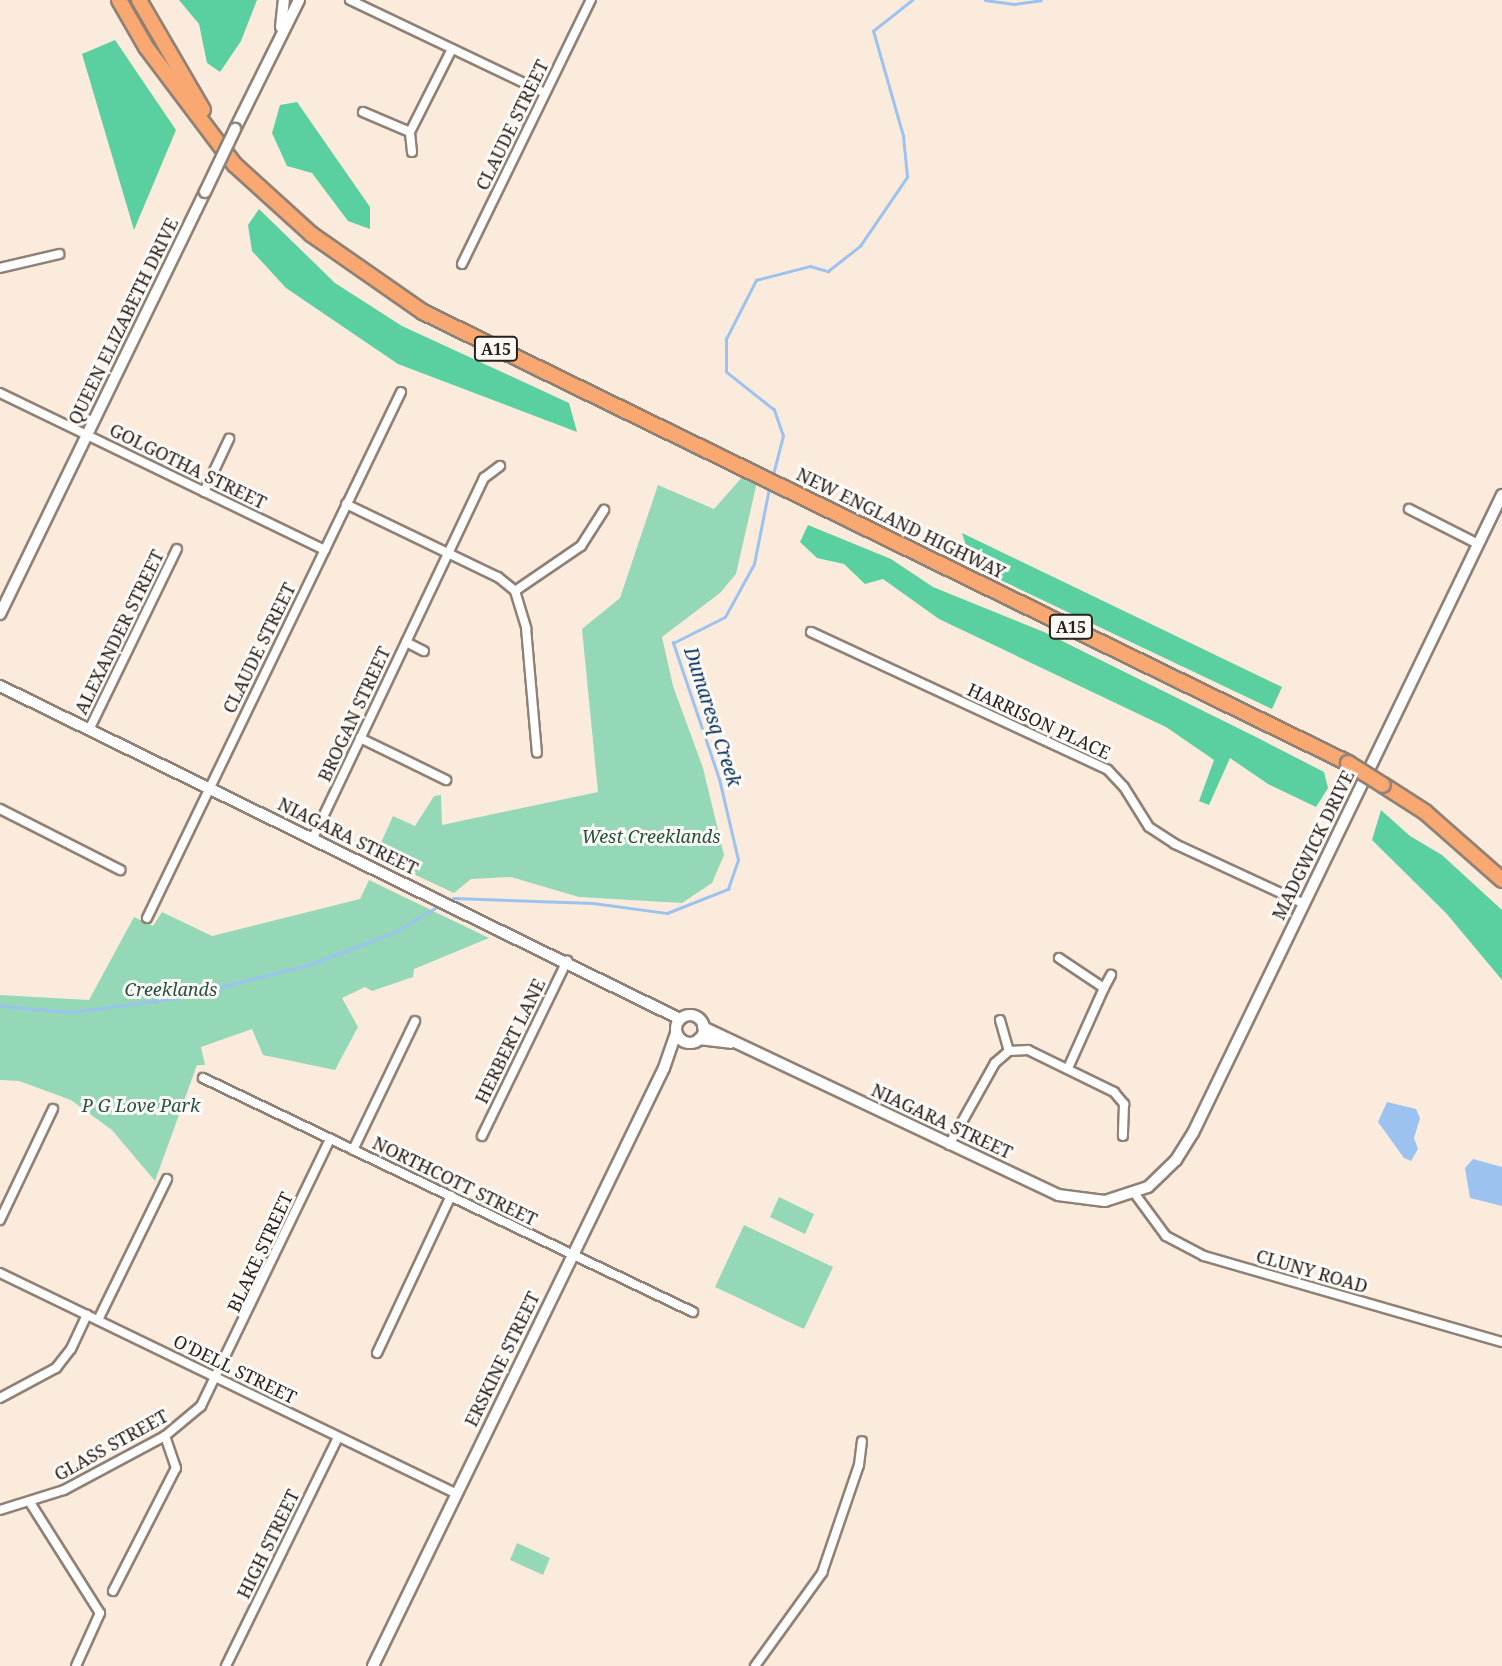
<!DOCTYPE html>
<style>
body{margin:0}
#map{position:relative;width:1502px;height:1666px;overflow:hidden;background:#fbebdd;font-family:"Noto Serif",serif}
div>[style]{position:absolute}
.green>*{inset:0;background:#94d8b8}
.forest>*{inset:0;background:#5acfa0}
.water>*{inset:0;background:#9cc2f0}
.stream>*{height:2.5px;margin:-1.25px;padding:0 1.25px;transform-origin:1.25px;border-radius:1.25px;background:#9cc2f0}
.roads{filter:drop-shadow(2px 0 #8f8175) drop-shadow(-2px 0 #8f8175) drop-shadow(0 2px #8f8175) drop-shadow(0 -2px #8f8175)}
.street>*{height:8px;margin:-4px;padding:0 4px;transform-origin:4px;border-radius:4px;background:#fff}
.secondary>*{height:10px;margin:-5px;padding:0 5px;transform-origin:5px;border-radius:5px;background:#fff}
.secondary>.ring{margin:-5px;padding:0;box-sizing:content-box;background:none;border:10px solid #fff;border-radius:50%}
.highway>*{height:14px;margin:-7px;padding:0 7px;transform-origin:7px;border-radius:7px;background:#faa872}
.bridges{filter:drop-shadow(2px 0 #8f8175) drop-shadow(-2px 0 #8f8175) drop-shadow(0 2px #8f8175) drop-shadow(0 -2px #8f8175)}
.secondary-bridge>*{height:10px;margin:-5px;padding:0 5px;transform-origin:5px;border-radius:5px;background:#fff}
.highway-bridge>*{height:14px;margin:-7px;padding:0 7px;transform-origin:7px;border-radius:7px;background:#faa872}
span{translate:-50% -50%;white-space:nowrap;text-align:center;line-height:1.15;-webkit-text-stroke:6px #fefbf8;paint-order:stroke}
.shield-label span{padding:2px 5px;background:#fefbf8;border:2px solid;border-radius:5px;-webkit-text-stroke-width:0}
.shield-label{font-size:16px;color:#28221d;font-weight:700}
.street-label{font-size:18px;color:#28221d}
.park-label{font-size:18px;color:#23533f;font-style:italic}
.water-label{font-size:19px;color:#002d5b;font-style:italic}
</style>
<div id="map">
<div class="green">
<i style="clip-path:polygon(744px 475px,757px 482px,736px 574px,720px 593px,662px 637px,673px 686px,703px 768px,724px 855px,712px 883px,682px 903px,579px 897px,511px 877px,471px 879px,454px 893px,375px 856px,393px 816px,415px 826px,434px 796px,441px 795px,442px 825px,598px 792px,582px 629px,620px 598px,658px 485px,714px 509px)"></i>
<i style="clip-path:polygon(369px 880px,489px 938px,414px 969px,413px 977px,372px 991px,365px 987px,342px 998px,358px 1027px,335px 1070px,263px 1055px,252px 1029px,201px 1047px,205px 1065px,197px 1065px,155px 1181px,112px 1130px,71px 1100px,19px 1081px,0 1080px,0 995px,89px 1000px,134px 917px,153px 926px,162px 912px,212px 936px,360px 899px)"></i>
<i style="clip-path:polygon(779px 1197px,814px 1214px,805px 1234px,770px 1217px)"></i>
<i style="clip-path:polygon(744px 1225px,833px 1267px,804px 1329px,715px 1287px)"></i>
<i style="clip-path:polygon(517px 1543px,550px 1558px,543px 1575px,510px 1560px)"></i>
</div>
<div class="forest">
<i style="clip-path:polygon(179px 0,257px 0,241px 41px,220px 72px,207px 63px,199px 24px)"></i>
<i style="clip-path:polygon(115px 40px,176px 130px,134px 230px,82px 54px)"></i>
<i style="clip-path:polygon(297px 102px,370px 207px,370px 229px,348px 221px,312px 173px,287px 166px,272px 133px,280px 105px)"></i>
<i style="clip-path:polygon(259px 209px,335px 283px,402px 326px,569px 403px,577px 432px,398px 364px,286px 288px,252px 251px,248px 225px)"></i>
<i style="clip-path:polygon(808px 525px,891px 559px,933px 587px,1044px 632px,1258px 738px,1324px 772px,1328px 788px,1316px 807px,1268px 784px,1230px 758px,1209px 805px,1199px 801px,1214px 760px,1166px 727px,939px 619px,883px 579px,865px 584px,844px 564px,817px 558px,800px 542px)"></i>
<i style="clip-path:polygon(962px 533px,1282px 687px,1272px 709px,973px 567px)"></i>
<i style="clip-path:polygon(1381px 810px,1410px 836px,1442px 855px,1502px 910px,1502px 980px,1446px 913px,1372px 840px)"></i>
</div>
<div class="water">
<i style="clip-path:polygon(1387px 1102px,1416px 1109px,1420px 1118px,1414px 1138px,1418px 1149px,1411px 1161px,1404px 1158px,1378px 1122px)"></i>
<i style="clip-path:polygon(1473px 1159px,1502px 1167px,1502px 1206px,1470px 1198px,1465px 1168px)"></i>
</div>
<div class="stream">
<i style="left:985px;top:0;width:29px;rotate:8deg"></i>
<i style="left:1014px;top:4px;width:27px;rotate:-8deg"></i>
<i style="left:772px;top:478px;width:43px;rotate:-75.3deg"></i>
<i style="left:783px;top:436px;width:28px;rotate:-109deg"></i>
<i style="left:774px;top:410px;width:61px;rotate:-141.6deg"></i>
<i style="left:726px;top:372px;width:33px;rotate:-90deg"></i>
<i style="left:726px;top:339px;width:66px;rotate:-63deg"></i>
<i style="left:756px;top:280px;width:56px;rotate:-14.5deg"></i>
<i style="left:810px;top:266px;width:19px;rotate:16deg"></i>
<i style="left:828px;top:271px;width:41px;rotate:-38deg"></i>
<i style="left:860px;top:246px;width:83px;rotate:-55.7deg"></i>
<i style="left:907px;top:177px;width:41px;rotate:-95.6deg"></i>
<i style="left:903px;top:136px;width:109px;rotate:-105.9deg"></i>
<i style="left:873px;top:31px;width:50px;rotate:-38.5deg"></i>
<i style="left:453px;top:898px;width:140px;rotate:2deg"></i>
<i style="left:593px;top:903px;width:75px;rotate:7.7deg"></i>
<i style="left:667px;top:913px;width:66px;rotate:-21.5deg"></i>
<i style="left:728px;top:889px;width:31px;rotate:-71deg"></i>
<i style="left:738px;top:860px;width:83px;rotate:-103.2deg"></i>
<i style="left:719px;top:779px;width:144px;rotate:-108.7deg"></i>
<i style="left:673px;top:643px;width:58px;rotate:-26.6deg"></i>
<i style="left:725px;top:617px;width:60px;rotate:-61.3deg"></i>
<i style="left:754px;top:564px;width:77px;rotate:-78.8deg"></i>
<i style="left:0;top:1006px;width:72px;rotate:4.8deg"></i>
<i style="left:72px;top:1012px;width:106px;rotate:-7.6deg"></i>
<i style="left:177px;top:998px;width:138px;rotate:-14.2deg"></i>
<i style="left:311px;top:964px;width:88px;rotate:-20.7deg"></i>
<i style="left:393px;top:933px;width:51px;rotate:-30.6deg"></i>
</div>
<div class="roads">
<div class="street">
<i style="left:350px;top:0;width:216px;rotate:25.5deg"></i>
<i style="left:363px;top:112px;width:51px;rotate:23.1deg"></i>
<i style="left:412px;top:152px;width:20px;rotate:-96deg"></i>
<i style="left:410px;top:132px;width:93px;rotate:-63.2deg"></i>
<i style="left:462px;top:264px;width:294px;rotate:-64deg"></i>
<i style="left:0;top:268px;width:61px;rotate:-13.3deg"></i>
<i style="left:0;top:393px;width:361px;rotate:25.8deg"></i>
<i style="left:204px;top:492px;width:59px;rotate:-64.7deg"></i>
<i style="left:346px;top:504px;width:169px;rotate:25.7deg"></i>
<i style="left:498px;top:577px;width:22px;rotate:39deg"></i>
<i style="left:515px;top:591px;width:39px;rotate:73deg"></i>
<i style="left:526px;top:628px;width:125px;rotate:85deg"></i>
<i style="left:1409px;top:509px;width:77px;rotate:26.9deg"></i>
<i style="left:515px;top:591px;width:80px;rotate:-34.3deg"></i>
<i style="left:581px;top:546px;width:43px;rotate:-57.4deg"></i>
<i style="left:811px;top:632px;width:327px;rotate:24.9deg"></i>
<i style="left:1108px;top:770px;width:23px;rotate:47deg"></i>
<i style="left:1124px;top:787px;width:47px;rotate:58deg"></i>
<i style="left:1149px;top:827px;width:31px;rotate:33deg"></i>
<i style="left:1175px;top:844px;width:142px;rotate:24.9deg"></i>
<i style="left:406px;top:642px;width:20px;rotate:27deg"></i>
<i style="left:89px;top:730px;width:201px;rotate:-64.1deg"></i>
<i style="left:360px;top:738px;width:96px;rotate:26deg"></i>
<i style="left:0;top:809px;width:135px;rotate:26.9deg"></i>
<i style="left:313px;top:838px;width:399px;rotate:-64.6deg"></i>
<i style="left:484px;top:478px;width:20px;rotate:-37deg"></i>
<i style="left:147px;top:918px;width:584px;rotate:-64.22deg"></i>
<i style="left:1059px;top:958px;width:54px;rotate:33.7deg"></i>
<i style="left:1104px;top:988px;width:85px;rotate:114.2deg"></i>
<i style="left:1104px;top:988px;width:15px;rotate:-62deg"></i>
<i style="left:1000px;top:1020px;width:32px;rotate:74deg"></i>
<i style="left:203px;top:1078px;width:543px;rotate:25.53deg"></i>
<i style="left:482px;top:1136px;width:195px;rotate:-64.1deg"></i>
<i style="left:949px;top:1145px;width:94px;rotate:-60.7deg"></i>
<i style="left:995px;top:1063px;width:18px;rotate:-41deg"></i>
<i style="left:1009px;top:1051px;width:19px;rotate:-3deg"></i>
<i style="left:1028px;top:1050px;width:96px;rotate:26deg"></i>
<i style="left:1114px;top:1092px;width:16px;rotate:50deg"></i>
<i style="left:1124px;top:1104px;width:32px;rotate:92deg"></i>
<i style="left:353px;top:1150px;width:143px;rotate:-64.3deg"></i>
<i style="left:1135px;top:1194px;width:52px;rotate:53.6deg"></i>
<i style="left:1166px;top:1236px;width:43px;rotate:27.8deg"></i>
<i style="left:1204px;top:1256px;width:310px;rotate:16.1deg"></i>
<i style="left:0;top:1220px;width:123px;rotate:-64.5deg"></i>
<i style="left:0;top:1273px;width:508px;rotate:25.81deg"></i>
<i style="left:98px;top:1320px;width:157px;rotate:-63.9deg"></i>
<i style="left:377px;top:1353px;width:174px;rotate:-64.8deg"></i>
<i style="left:0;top:1398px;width:64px;rotate:-28.2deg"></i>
<i style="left:56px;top:1368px;width:24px;rotate:-52deg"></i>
<i style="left:71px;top:1349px;width:38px;rotate:-65deg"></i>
<i style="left:31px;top:1504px;width:129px;rotate:57.7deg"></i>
<i style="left:100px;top:1613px;width:58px;rotate:114.4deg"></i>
<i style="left:0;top:1510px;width:67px;rotate:-17.4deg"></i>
<i style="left:64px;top:1490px;width:115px;rotate:-28.1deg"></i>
<i style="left:165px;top:1436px;width:47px;rotate:-39.8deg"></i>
<i style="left:201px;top:1406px;width:297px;rotate:-64.2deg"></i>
<i style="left:113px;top:1591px;width:138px;rotate:-62.9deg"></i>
<i style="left:176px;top:1468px;width:34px;rotate:-109deg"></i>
<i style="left:226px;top:1666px;width:255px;rotate:-63.9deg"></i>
<i style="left:755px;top:1666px;width:115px;rotate:-54.2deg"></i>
<i style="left:822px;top:1573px;width:114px;rotate:-71.1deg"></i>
<i style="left:859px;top:1465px;width:24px;rotate:-83deg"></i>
</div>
<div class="secondary">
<i style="left:281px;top:27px;width:27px;rotate:-84deg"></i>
<i style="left:235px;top:129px;width:144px;rotate:-63.6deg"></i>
<i style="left:0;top:614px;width:469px;rotate:-64.1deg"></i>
<i style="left:0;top:686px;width:757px;rotate:26.09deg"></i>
<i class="ring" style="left:676px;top:1015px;width:18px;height:18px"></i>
<i style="left:703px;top:1027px;width:393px;rotate:25.3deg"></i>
<i style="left:1058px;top:1195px;width:47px;rotate:7.3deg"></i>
<i style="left:1105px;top:1201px;width:45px;rotate:-18deg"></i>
<i style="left:1148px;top:1187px;width:39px;rotate:-44deg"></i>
<i style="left:1176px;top:1160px;width:32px;rotate:-58deg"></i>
<i style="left:1193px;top:1133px;width:709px;rotate:-64.16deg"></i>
<i style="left:699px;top:1039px;width:32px;rotate:7deg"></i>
<i style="left:373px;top:1666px;width:665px;rotate:-64.05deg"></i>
<i style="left:664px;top:1068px;width:37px;rotate:-71deg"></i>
</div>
<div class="highway">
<i style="left:119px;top:0;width:54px;rotate:60.1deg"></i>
<i style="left:146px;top:47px;width:148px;rotate:53deg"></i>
<i style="left:235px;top:165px;width:103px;rotate:42.2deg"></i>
<i style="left:311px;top:234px;width:136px;rotate:34.9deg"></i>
<i style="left:423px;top:312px;width:1029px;rotate:25.99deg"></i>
<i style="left:139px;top:0;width:127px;rotate:59.8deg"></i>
<i style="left:1383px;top:785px;width:50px;rotate:32.7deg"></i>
<i style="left:1425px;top:812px;width:103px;rotate:41.4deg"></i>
</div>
</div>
<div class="bridges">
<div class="secondary-bridge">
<i style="left:205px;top:192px;width:70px;rotate:-64.5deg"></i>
</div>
<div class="highway-bridge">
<i style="left:1348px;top:763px;width:41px;rotate:32.2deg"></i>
</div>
</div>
<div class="shield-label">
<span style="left:496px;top:349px">A15</span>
<span style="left:1071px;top:627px">A15</span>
</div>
<div class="street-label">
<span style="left:512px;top:125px;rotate:-64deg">CLAUDE STREET</span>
<span style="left:123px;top:321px;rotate:-64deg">QUEEN ELIZABETH DRIVE</span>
<span style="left:188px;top:466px;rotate:26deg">GOLGOTHA STREET</span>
<span style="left:901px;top:523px;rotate:26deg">NEW ENGLAND HIGHWAY</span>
<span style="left:119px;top:632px;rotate:-64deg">ALEXANDER STREET</span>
<span style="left:259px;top:648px;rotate:-64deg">CLAUDE STREET</span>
<span style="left:354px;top:714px;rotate:-65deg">BROGAN STREET</span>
<span style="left:1039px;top:721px;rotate:25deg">HARRISON PLACE</span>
<span style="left:348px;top:836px;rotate:26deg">NIAGARA STREET</span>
<span style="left:1313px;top:845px;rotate:-64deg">MADGWICK DRIVE</span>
<span style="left:510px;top:1041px;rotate:-64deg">HERBERT LANE</span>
<span style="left:942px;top:1121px;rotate:25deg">NIAGARA STREET</span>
<span style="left:455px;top:1181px;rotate:26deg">NORTHCOTT STREET</span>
<span style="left:260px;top:1252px;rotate:-65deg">BLAKE STREET</span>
<span style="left:1312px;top:1271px;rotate:16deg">CLUNY ROAD</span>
<span style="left:502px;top:1359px;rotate:-64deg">ERSKINE STREET</span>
<span style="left:235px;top:1369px;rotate:26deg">O'DELL STREET</span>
<span style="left:111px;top:1445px;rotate:-29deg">GLASS STREET</span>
<span style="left:268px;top:1544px;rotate:-64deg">HIGH STREET</span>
</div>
<div class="park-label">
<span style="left:651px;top:836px">West Creeklands</span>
<span style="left:171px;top:989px">Creeklands</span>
<span style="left:141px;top:1105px">P G Love Park</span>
</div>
<div class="water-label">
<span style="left:712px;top:717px;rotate:72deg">Dumaresq Creek</span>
</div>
</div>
